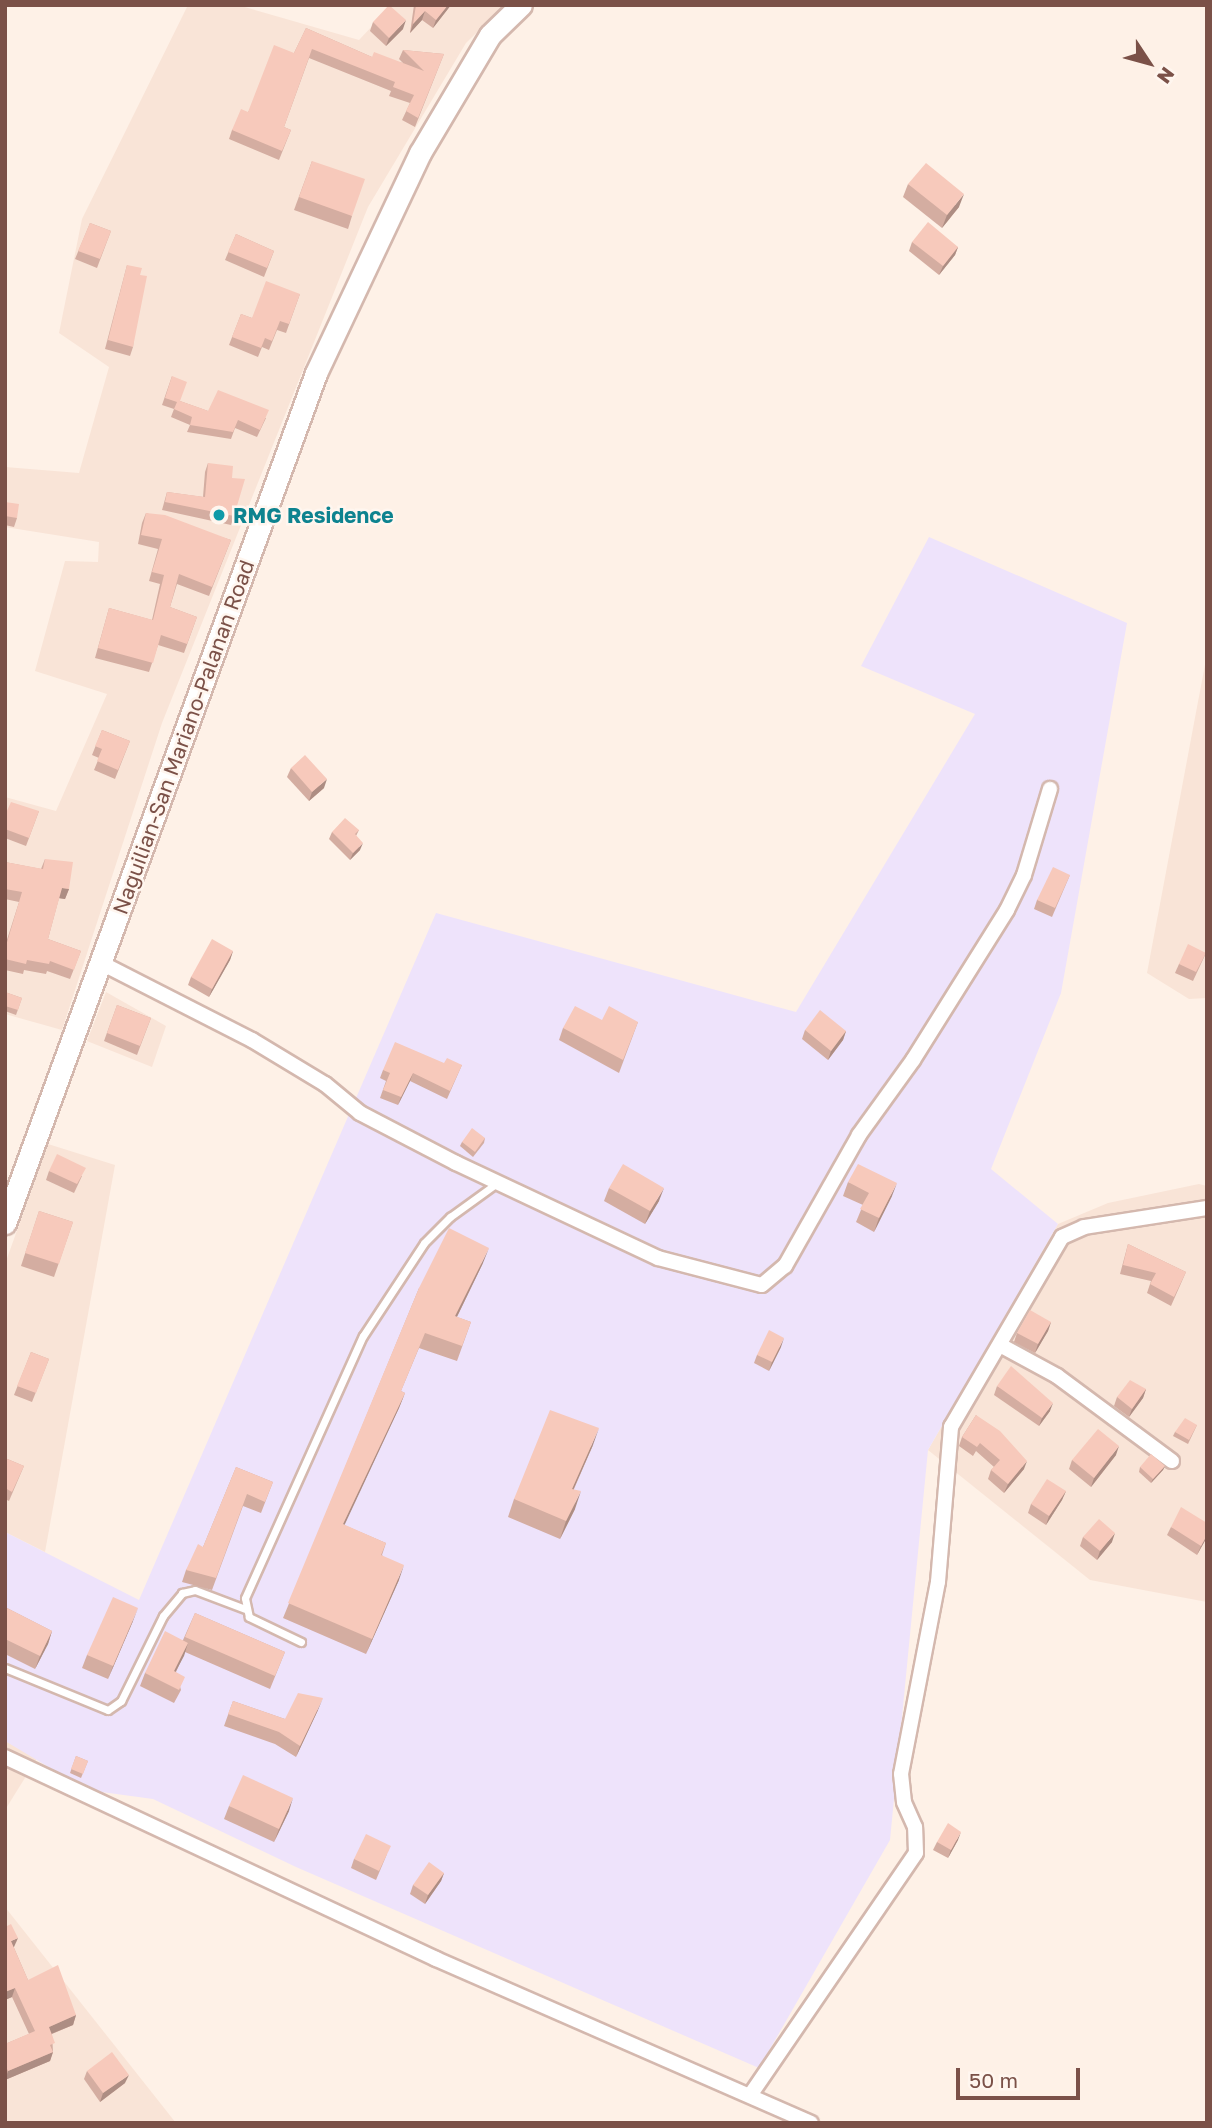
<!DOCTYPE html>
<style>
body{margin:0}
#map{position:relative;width:1212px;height:2128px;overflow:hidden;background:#fef1e7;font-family:"Golos Text",sans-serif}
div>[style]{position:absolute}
.residential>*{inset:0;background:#f9e4d7}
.education>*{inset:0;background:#eee3fb}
.roads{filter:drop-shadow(2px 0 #d4b8ae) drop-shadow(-2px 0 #d4b8ae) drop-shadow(0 2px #d4b8ae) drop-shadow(0 -2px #d4b8ae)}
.service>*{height:7px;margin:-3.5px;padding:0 3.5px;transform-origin:3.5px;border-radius:3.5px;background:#fff}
.minor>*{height:14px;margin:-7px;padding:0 7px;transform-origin:7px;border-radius:7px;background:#fff}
.secondary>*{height:21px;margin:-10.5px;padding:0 10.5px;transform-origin:10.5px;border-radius:10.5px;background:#fff}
.wall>*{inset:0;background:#d4ada1}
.shaded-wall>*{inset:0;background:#ad8d83}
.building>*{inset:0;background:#f7c9bb}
.dots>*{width:19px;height:19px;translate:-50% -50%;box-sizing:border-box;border:4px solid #fff6ef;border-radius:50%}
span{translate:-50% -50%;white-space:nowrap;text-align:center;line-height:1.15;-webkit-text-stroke:5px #fff6ef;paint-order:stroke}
.culture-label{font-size:21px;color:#0d838f;font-weight:700}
.left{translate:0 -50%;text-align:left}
.street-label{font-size:21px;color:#7b5148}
.frame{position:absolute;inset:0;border:7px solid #7b5148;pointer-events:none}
.north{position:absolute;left:1114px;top:28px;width:70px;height:70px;-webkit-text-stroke:5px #fff6ef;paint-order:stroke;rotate:126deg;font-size:19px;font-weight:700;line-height:28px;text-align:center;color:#7b5148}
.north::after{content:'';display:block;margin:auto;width:24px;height:32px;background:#7b5148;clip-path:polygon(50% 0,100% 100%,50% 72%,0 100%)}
.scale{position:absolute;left:956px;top:2068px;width:124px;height:32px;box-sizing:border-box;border:4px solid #7b5148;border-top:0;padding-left:9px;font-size:21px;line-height:24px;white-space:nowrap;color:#7b5148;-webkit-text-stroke:5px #fff6ef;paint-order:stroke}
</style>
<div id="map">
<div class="residential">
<i style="clip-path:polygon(188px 5px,238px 5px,359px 40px,392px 5px,505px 5px,466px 43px,368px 207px,162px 723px,62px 1030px,5px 1014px,5px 797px,56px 811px,107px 694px,35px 671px,65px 561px,98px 562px,99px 542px,5px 527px,5px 467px,79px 473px,109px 367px,59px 333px,82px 219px)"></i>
<i style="clip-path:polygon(1207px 654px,1207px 998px,1189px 999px,1147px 973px)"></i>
<i style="clip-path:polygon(106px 992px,166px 1026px,152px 1067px,87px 1041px)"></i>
<i style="clip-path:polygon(48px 1144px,115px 1165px,45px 1552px,5px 1532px,5px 1264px)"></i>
<i style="clip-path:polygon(1199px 1184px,1207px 1186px,1207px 1602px,1090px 1580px,928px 1450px,1058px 1224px,1108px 1203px)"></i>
<i style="clip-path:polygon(5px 1741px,38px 1757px,5px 1810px)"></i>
<i style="clip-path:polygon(5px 1907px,176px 2123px,5px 2123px)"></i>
</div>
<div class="education">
<i style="clip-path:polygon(929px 537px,1127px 623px,1061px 993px,991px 1169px,1058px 1224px,928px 1450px,890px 1840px,759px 2068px,296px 1867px,153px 1799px,87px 1790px,5px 1741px,5px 1532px,139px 1600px,436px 913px,796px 1012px,975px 714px,861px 666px)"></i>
</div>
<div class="roads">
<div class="service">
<i style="left:301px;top:1642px;width:58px;rotate:-154.3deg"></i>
<i style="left:249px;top:1617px;width:19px;rotate:-102deg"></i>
<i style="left:245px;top:1598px;width:287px;rotate:-65.8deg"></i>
<i style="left:363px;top:1336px;width:111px;rotate:-56.7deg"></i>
<i style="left:424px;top:1243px;width:37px;rotate:-45deg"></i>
<i style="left:450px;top:1217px;width:58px;rotate:-35.9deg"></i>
<i style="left:5px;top:1668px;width:111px;rotate:22.2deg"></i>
<i style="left:108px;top:1710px;width:16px;rotate:-35deg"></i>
<i style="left:121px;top:1701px;width:95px;rotate:-63.7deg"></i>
<i style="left:163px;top:1616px;width:30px;rotate:-50deg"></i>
<i style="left:182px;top:1593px;width:13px;rotate:-13deg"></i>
<i style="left:195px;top:1590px;width:53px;rotate:20.8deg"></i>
</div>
<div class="minor">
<i style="left:101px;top:963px;width:169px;rotate:27deg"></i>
<i style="left:252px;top:1040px;width:85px;rotate:31.1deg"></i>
<i style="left:325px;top:1084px;width:45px;rotate:39.6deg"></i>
<i style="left:360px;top:1113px;width:108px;rotate:27.5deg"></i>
<i style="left:456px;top:1163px;width:223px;rotate:25.2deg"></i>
<i style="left:658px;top:1258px;width:107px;rotate:14.6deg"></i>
<i style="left:762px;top:1285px;width:30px;rotate:-40deg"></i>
<i style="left:785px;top:1266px;width:150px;rotate:-60.5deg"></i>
<i style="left:859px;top:1135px;width:92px;rotate:-54.2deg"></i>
<i style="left:913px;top:1060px;width:177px;rotate:-57.9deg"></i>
<i style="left:1007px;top:910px;width:39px;rotate:-64deg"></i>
<i style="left:1024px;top:875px;width:90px;rotate:-73.2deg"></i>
<i style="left:1000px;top:1345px;width:65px;rotate:28.5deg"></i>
<i style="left:1057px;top:1376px;width:143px;rotate:36.5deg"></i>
<i style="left:5px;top:1757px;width:476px;rotate:25.1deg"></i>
<i style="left:436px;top:1959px;width:409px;rotate:23.6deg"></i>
<i style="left:751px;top:2094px;width:292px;rotate:-55.6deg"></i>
<i style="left:916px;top:1853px;width:26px;rotate:-92deg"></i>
<i style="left:915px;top:1827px;width:27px;rotate:-114deg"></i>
<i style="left:904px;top:1802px;width:28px;rotate:-96deg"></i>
<i style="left:901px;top:1774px;width:196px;rotate:-79.1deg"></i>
<i style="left:938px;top:1582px;width:156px;rotate:-85.2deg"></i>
<i style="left:951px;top:1427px;width:220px;rotate:-59.7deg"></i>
<i style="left:1062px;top:1237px;width:24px;rotate:-24deg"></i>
<i style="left:1084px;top:1227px;width:124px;rotate:-8.8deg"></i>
</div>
<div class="secondary">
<i style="left:5px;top:1223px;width:905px;rotate:-69.9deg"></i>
<i style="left:316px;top:373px;width:243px;rotate:-64.7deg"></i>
<i style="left:420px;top:153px;width:137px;rotate:-59.3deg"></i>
<i style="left:490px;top:35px;width:43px;rotate:-44.1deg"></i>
</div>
</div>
<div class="wall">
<i style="clip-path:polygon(414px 5px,451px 5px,433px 28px,422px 20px,410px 33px)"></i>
<i style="clip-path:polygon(373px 22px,403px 29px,386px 46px,370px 31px)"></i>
<i style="clip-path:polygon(306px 28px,372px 57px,403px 63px,399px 59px,403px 50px,444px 54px,415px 127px,402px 120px,410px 103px,389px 96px,391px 91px,309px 58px,284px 127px,291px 130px,279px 160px,229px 139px,232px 130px,248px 112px,294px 53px)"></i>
<i style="clip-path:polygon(312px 161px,352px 216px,348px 229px,294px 210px)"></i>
<i style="clip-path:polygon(908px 184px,959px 207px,942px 228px,903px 197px)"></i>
<i style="clip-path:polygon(90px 223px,111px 231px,97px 268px,75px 259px)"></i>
<i style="clip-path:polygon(236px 234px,274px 251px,264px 277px,225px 260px)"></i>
<i style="clip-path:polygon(912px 242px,958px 247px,955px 255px,939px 275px,909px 251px)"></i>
<i style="clip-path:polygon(127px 265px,140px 275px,133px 347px,130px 356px,105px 349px)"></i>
<i style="clip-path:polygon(300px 294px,286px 333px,277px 330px,269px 350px,262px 347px,258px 357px,229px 345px,241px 314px,252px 318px)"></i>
<i style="clip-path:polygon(172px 376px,180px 401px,208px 411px,266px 418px,257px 437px,235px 428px,231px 439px,187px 432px,190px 425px,171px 417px,174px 409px,162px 405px)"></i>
<i style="clip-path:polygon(208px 463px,232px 478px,234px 516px,231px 525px,162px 510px,167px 492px,203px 497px,205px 472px)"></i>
<i style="clip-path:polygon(5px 502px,17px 518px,14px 527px,5px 525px)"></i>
<i style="clip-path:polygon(146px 513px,231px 540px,209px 596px,177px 584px,170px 607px,197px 617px,184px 653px,158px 645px,149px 672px,95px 658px,109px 608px,152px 620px,160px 584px,149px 581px,158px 549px,138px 544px,142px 523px)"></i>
<i style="clip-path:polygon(102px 730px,130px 741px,115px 779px,94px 770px,99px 758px,92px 755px)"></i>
<i style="clip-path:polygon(291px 768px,324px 788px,309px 801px,287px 777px)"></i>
<i style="clip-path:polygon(39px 811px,26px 846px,5px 838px,5px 815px)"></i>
<i style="clip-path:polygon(359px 830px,356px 836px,360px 850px,350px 860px,329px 839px,332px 832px)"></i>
<i style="clip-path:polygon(45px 859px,69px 889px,65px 899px,59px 898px,48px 939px,81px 951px,70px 979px,47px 971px,46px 974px,24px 970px,23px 974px,5px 970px,5px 946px,19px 902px,5px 899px,5px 862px,41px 869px)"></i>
<i style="clip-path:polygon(1070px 875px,1052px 917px,1034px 909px,1037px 900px)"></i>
<i style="clip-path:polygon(233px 951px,230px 960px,209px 997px,188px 985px,191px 977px)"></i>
<i style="clip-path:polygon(1206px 953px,1193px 981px,1175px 973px,1179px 964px)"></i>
<i style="clip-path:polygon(5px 992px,22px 998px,16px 1015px,5px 1011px)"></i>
<i style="clip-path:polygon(117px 1005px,151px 1018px,137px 1055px,104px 1041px)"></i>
<i style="clip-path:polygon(602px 1020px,638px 1022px,619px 1073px,559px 1040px,563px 1028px)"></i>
<i style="clip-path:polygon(805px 1030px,846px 1031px,843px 1040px,828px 1060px,802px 1039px)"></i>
<i style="clip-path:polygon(444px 1063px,462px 1065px,447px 1099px,410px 1081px,398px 1105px,380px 1098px,386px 1081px,380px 1078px,383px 1070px)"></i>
<i style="clip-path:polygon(485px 1138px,484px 1143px,473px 1157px,460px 1146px,462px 1142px)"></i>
<i style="clip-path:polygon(49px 1171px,82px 1176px,74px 1193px,46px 1180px)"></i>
<i style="clip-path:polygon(848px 1182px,892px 1196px,874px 1232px,856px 1222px,863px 1205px,843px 1196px)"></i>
<i style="clip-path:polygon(609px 1188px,659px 1201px,645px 1224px,604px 1201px)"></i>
<i style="clip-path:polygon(39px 1211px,73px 1222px,54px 1277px,21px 1266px)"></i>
<i style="clip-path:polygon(1128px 1244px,1186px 1272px,1171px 1306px,1147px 1293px,1151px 1281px,1120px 1274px)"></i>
<i style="clip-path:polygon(483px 1263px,457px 1317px,471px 1322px,457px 1361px,419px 1348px,401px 1391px,405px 1393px,399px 1408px,344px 1525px,386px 1543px,382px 1555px,399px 1580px,366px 1654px,283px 1618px,419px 1288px)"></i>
<i style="clip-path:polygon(1051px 1322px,1048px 1331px,1035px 1353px,1014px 1342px,1017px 1333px)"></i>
<i style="clip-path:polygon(781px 1347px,769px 1371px,754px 1363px,757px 1355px)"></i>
<i style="clip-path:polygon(31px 1352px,49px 1359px,32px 1402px,14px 1395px)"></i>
<i style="clip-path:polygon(997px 1386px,1050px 1411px,1039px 1426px,994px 1395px)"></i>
<i style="clip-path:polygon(1146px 1389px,1143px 1398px,1129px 1417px,1114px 1406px,1117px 1397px)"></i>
<i style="clip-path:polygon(976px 1415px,1024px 1469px,1004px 1493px,988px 1479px,991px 1470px,994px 1467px,976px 1451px,973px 1456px,959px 1446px,962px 1437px)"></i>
<i style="clip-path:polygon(1197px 1425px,1188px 1444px,1173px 1436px,1175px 1432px)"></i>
<i style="clip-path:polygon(593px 1445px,574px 1489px,575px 1509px,560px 1539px,508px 1517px,514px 1499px)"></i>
<i style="clip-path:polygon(1116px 1455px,1091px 1487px,1069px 1469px,1072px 1460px)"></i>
<i style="clip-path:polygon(5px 1458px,24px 1466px,9px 1501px,5px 1499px)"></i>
<i style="clip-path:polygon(1165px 1466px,1163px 1470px,1151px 1483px,1139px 1472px,1140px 1467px)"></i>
<i style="clip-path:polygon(236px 1467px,273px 1482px,261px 1513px,243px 1506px,212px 1590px,182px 1582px,186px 1570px,203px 1547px)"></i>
<i style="clip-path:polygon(1066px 1491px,1062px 1500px,1046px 1525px,1028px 1513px,1031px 1504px)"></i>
<i style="clip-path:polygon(1171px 1527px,1207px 1537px,1197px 1555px,1167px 1535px)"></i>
<i style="clip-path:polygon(1083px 1537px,1112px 1542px,1097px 1560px,1080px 1546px)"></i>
<i style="clip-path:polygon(5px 1607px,52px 1631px,48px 1644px,35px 1669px,5px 1654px)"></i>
<i style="clip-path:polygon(195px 1613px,285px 1652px,270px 1689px,185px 1652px,176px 1672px,181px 1690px,174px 1703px,140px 1686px,145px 1673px,183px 1640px)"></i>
<i style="clip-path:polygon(133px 1621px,108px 1679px,82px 1668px,87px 1655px)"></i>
<i style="clip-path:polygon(233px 1701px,285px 1719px,318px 1710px,296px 1757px,275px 1744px,224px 1726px)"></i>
<i style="clip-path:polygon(76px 1756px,88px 1761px,81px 1778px,70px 1773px)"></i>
<i style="clip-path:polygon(229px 1806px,289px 1811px,274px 1842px,224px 1819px)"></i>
<i style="clip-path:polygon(958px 1840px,948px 1858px,933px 1850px,937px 1842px)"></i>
<i style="clip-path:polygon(387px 1854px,376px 1880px,351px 1868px,354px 1859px)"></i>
<i style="clip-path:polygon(444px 1873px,441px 1881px,425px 1904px,410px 1894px,413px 1885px)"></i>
<i style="clip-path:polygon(5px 1927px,28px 1980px,76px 2015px,73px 2025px,52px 2034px,53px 2052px,50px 2061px,5px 2080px,5px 2044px,29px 2034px,12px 1997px,5px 2000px)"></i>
<i style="clip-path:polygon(87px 2071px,125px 2083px,100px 2102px,84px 2079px)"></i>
</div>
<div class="shaded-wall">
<i style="clip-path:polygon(448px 5px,451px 5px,433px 28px,436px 20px)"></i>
<i style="clip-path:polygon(425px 11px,422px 20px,410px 33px,413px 24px)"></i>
<i style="clip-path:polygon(406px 20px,403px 29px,386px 46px,389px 38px)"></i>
<i style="clip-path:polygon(964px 194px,959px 207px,942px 228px,947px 215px)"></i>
<i style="clip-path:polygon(958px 247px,955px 255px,939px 275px,943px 266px)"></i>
<i style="clip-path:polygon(327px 779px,324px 788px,309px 801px,312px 792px)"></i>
<i style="clip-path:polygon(363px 843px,360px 850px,350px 860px,353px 853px)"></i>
<i style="clip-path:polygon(62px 888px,69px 889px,65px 899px,58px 898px)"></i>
<i style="clip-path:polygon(233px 951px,230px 960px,209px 997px,212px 989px)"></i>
<i style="clip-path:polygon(846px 1031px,843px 1040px,828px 1060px,831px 1051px)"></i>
<i style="clip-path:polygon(413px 1073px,410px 1081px,398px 1105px,401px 1097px)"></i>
<i style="clip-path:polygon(897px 1183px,892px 1196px,874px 1232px,879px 1218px)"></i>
<i style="clip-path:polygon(664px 1188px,659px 1201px,645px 1224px,650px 1211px)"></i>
<i style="clip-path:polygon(489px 1248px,483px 1263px,450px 1331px,455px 1316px)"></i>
<i style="clip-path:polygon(1051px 1322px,1048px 1331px,1035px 1353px,1038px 1344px)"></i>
<i style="clip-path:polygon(784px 1338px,781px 1347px,769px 1371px,772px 1362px)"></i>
<i style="clip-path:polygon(1146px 1389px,1143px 1398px,1129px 1417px,1132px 1409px)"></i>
<i style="clip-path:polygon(405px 1393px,399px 1408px,338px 1539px,343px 1524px)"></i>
<i style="clip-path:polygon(1053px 1403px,1050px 1411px,1039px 1426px,1042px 1418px)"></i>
<i style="clip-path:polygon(599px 1428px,593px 1445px,566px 1506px,572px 1489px)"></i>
<i style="clip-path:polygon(1119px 1446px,1116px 1455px,1091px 1487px,1094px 1478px)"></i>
<i style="clip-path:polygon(1027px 1461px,1024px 1469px,1004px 1493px,1008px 1484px)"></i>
<i style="clip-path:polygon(1165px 1466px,1163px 1470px,1151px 1483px,1153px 1479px)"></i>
<i style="clip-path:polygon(581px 1491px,575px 1509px,560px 1539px,566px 1521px)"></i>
<i style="clip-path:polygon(1066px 1491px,1062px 1500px,1046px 1525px,1049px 1516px)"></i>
<i style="clip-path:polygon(1115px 1533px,1112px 1542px,1097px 1560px,1100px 1551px)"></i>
<i style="clip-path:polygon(1207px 1535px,1207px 1537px,1197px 1555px,1201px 1546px)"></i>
<i style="clip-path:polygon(404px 1565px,399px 1580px,366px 1654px,372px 1639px)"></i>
<i style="clip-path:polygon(138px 1608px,133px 1621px,108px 1679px,113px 1666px)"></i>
<i style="clip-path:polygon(52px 1631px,48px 1644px,35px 1669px,40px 1656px)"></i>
<i style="clip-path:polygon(188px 1643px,184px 1656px,169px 1684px,174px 1671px)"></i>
<i style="clip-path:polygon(323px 1698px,318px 1710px,296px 1757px,300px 1746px)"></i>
<i style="clip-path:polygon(293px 1798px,289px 1811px,274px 1842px,279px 1829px)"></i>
<i style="clip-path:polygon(961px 1832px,958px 1840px,948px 1858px,951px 1850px)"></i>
<i style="clip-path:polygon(444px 1873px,441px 1881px,425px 1904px,428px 1895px)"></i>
<i style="clip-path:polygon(18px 1938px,14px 1947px,7px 1951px,11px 1941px)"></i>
<i style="clip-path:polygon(15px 1988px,12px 1997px,5px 2000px,5px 1992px)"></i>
<i style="clip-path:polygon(76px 2015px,73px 2025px,46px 2036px,49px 2027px)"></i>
<i style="clip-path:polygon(53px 2052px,50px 2061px,5px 2080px,8px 2071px)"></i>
<i style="clip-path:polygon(129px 2075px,125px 2083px,100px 2102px,103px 2093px)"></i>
</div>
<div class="building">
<i style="clip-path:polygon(389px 5px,406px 20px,389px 38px,373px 22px)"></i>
<i style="clip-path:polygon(416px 5px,448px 5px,436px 20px,425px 11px,413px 24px)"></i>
<i style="clip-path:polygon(306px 28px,372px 57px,374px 52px,424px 71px,403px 50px,444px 54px,418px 118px,406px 111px,414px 95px,393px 87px,395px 82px,312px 49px,284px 127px,291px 130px,282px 151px,232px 130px,241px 109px,248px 112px,274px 45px,294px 53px)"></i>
<i style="clip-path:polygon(312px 161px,365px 179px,352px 216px,299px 197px)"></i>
<i style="clip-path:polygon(926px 163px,964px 194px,947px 215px,908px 184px)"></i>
<i style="clip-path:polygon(928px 222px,958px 247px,943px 266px,912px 242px)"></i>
<i style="clip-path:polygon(90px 223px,111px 231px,100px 259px,78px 251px)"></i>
<i style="clip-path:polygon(236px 234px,274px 251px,267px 268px,228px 252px)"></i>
<i style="clip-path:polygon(127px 265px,142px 268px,140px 275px,147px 276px,133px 347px,108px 340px)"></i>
<i style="clip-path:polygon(266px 281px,300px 294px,289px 324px,280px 321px,272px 341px,265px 338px,261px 348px,232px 337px,241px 314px,252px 318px)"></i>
<i style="clip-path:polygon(172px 376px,187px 382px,180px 401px,203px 409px,208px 411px,218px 390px,269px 410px,260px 430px,238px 420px,233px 432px,190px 425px,192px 417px,174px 409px,177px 402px,165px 398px)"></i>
<i style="clip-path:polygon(208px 463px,233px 466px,232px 478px,245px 479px,234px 516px,165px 502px,167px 492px,205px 497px)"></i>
<i style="clip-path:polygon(5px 502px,19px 504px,17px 518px,5px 516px)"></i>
<i style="clip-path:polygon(146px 513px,165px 515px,231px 540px,212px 587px,179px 574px,170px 607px,197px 617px,187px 644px,161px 635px,153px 663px,98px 648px,109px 608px,153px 620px,164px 575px,152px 572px,162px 539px,141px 535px)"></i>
<i style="clip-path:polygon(102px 730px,130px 741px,118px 770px,97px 761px,102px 749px,95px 746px)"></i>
<i style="clip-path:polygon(305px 755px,327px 779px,312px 792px,291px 768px)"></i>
<i style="clip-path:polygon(11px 802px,39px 811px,29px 838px,5px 829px,5px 815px)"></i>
<i style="clip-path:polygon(345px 818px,359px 830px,355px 834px,363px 843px,353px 853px,332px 832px)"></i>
<i style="clip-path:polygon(45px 859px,73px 862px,69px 889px,62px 888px,48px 939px,81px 951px,74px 970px,50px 961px,49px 964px,27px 960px,26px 964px,5px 959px,5px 949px,22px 892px,5px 889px,5px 862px,43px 869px)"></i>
<i style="clip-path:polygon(1053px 867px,1070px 875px,1055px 908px,1037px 900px)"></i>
<i style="clip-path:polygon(212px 939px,233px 951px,212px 989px,191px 977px)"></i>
<i style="clip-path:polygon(1188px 944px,1206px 953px,1196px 972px,1179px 964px)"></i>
<i style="clip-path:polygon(5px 992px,22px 998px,18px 1010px,5px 1006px)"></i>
<i style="clip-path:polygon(117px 1005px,151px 1018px,140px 1046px,107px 1033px)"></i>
<i style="clip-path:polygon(575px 1006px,602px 1020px,609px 1006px,638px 1022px,623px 1060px,563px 1028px)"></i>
<i style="clip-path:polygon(820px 1010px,846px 1031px,831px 1051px,805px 1030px)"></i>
<i style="clip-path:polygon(395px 1042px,444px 1063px,447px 1058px,462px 1065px,450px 1091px,413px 1073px,401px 1097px,383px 1090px,390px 1073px,383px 1070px)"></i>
<i style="clip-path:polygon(472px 1128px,485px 1138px,475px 1152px,462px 1142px)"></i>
<i style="clip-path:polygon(57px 1154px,86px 1168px,77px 1184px,49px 1171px)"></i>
<i style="clip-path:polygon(623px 1164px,664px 1188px,650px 1211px,609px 1188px)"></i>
<i style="clip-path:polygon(858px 1164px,897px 1183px,879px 1218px,860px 1209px,869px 1193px,848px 1182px)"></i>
<i style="clip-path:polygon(39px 1211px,73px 1222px,59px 1264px,25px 1253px)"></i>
<i style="clip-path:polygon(449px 1228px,489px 1248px,455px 1316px,471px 1322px,462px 1346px,425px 1333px,401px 1391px,405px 1393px,343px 1524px,386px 1543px,381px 1555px,404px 1565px,372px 1639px,288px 1603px,419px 1288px)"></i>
<i style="clip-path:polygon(1128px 1244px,1186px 1272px,1174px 1297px,1150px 1284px,1156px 1273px,1123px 1265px)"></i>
<i style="clip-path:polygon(1030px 1310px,1051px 1322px,1038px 1344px,1017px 1333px)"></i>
<i style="clip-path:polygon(769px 1330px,784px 1338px,772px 1362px,757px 1355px)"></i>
<i style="clip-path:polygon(31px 1352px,49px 1359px,36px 1393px,17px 1386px)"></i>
<i style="clip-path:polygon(1011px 1366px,1053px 1403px,1042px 1418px,997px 1386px)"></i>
<i style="clip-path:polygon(1130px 1380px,1146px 1389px,1132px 1409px,1117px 1397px)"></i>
<i style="clip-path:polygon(550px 1410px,599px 1428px,572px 1489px,581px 1491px,566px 1521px,514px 1499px)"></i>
<i style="clip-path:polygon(976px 1415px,1000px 1431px,1027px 1461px,1008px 1484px,991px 1470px,1000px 1460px,980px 1443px,977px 1447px,962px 1437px)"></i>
<i style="clip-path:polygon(1185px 1418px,1197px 1425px,1189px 1440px,1175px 1432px)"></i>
<i style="clip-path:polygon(1098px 1429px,1119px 1446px,1094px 1478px,1072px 1460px)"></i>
<i style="clip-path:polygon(1151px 1454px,1165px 1466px,1153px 1479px,1140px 1467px)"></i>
<i style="clip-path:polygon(5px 1458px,24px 1466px,12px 1492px,5px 1488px)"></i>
<i style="clip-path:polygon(236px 1467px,273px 1482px,265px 1502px,247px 1494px,216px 1578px,186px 1570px,198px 1544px,203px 1547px)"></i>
<i style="clip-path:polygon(1047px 1479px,1066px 1491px,1049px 1516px,1031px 1504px)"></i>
<i style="clip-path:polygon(1181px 1507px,1207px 1523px,1207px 1535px,1201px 1546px,1171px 1527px)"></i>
<i style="clip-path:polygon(1099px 1519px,1115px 1533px,1100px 1551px,1083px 1537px)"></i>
<i style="clip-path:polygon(113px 1597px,138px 1608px,113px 1666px,87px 1655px)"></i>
<i style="clip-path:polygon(5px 1607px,52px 1631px,40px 1656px,5px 1639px)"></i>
<i style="clip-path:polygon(195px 1613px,285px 1652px,275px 1676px,185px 1637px)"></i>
<i style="clip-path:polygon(165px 1631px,188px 1643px,174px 1671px,185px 1677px,179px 1690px,145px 1673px)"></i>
<i style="clip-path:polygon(298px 1693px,323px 1698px,300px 1746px,279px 1732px,228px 1714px,233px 1701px,285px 1719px)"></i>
<i style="clip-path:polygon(76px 1756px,88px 1761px,83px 1774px,71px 1769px)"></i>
<i style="clip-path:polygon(243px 1775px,293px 1798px,279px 1829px,229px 1806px)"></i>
<i style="clip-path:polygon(948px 1823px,961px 1832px,951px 1850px,937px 1842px)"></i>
<i style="clip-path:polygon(366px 1834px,391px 1846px,379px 1871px,354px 1859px)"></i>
<i style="clip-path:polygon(429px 1862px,444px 1873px,428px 1895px,413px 1885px)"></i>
<i style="clip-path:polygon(11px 1924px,18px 1938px,11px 1941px,28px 1980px,58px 1965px,76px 2015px,49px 2027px,55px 2043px,50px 2045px,53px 2052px,8px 2071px,5px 2065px,5px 2044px,35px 2031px,15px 1988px,5px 1992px,5px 1927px)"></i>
<i style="clip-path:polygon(112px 2052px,129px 2075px,103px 2093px,87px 2071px)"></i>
</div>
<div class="dots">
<i style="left:219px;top:515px;background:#0f9aa8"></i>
</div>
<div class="culture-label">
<span class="left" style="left:233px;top:515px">RMG Residence</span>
</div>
<div class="street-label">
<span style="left:183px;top:737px;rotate:-70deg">Naguilian-San Mariano-Palanan Road</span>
</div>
<div class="frame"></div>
<div class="north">N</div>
<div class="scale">50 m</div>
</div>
